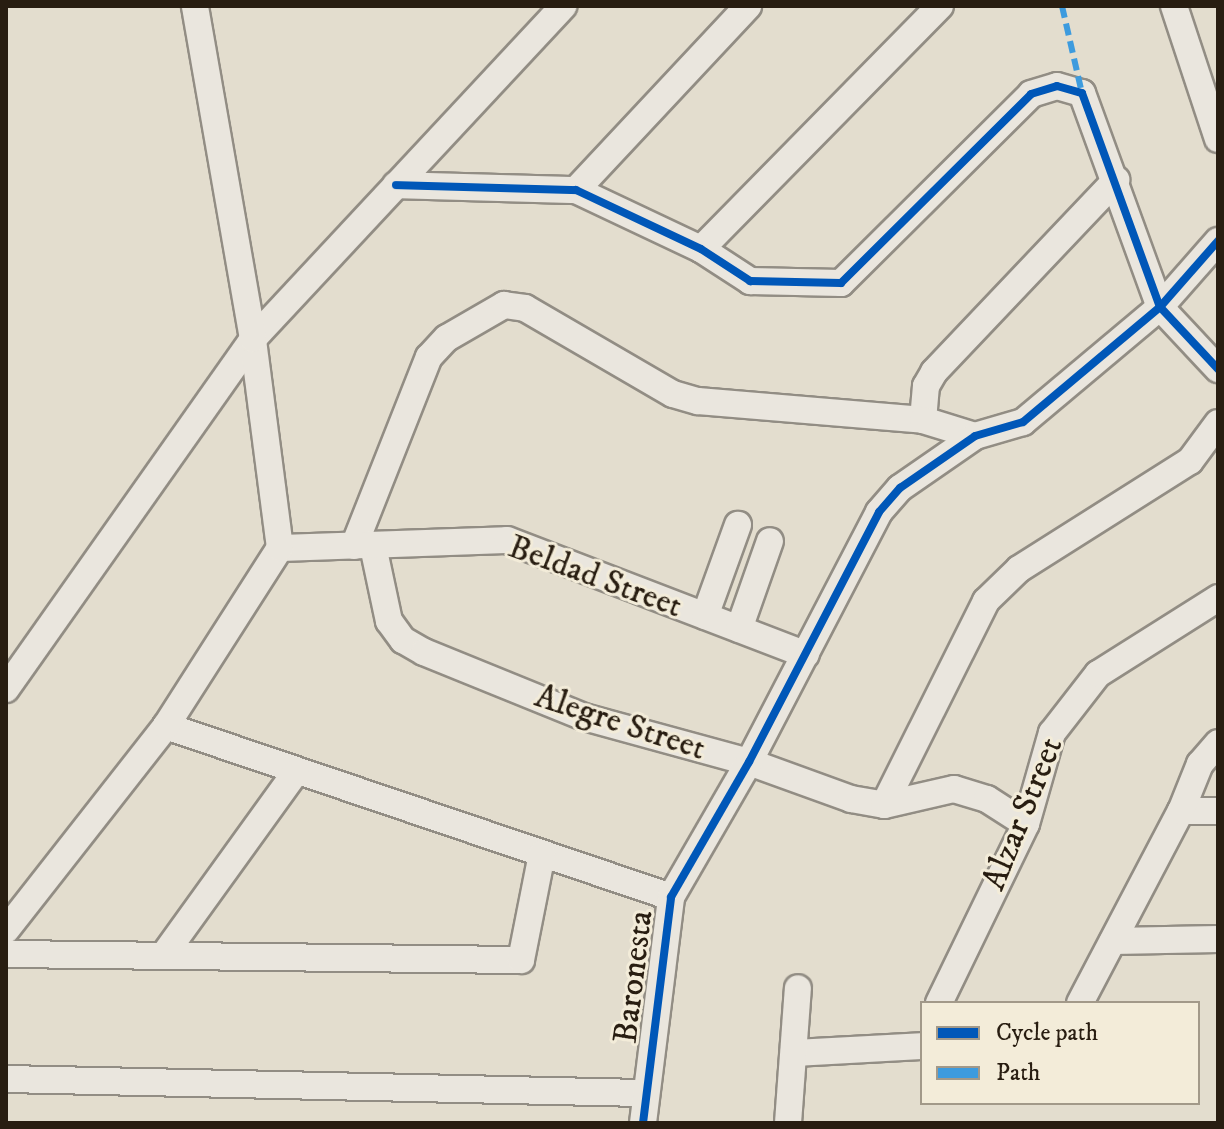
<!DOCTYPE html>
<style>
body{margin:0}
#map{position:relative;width:1224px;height:1129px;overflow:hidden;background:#e3ddce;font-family:"IM FELL DW Pica",serif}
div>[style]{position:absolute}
.roads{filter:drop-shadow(2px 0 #928d84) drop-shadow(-2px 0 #928d84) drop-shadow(0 2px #928d84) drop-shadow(0 -2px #928d84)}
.street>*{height:26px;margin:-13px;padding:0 13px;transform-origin:13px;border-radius:13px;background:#eae6de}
.quiet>*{height:6px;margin-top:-3px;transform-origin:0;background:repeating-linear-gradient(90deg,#3d9bde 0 12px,transparent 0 18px)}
.cycleway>*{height:8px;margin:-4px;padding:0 4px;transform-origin:4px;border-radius:4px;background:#0057b8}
span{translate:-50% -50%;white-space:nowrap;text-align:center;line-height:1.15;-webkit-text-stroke:6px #f3ecd9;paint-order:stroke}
.street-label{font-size:34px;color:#281d11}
.frame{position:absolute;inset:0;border:8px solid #281d11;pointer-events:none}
.legend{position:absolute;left:920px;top:1001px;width:280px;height:104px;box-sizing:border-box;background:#f3ecd9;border:2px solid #a29989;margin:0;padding:10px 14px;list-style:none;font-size:24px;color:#281d11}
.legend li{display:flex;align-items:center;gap:16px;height:40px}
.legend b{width:40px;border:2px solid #a29989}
</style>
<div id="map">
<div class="roads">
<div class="street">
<i style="left:1174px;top:6px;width:140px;rotate:71.7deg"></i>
<i style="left:396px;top:185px;width:180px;rotate:1.6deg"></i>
<i style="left:576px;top:190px;width:138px;rotate:25.3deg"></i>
<i style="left:701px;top:249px;width:59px;rotate:33.1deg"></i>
<i style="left:750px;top:281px;width:91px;rotate:1.3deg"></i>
<i style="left:841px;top:283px;width:268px;rotate:-44.8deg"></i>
<i style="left:1031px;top:94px;width:27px;rotate:-17deg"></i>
<i style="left:1057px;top:86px;width:26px;rotate:16deg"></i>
<i style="left:1082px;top:93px;width:228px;rotate:70deg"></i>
<i style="left:1160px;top:307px;width:85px;rotate:46.9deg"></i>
<i style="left:576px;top:190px;width:252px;rotate:-46.9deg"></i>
<i style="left:701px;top:249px;width:341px;rotate:-45.5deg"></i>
<i style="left:923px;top:420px;width:34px;rotate:-85deg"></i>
<i style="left:926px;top:386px;width:16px;rotate:-60deg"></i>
<i style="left:934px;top:372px;width:265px;rotate:-46.5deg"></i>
<i style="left:354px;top:546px;width:203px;rotate:-68.4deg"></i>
<i style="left:429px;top:357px;width:26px;rotate:-47deg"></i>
<i style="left:447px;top:338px;width:66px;rotate:-30.1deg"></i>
<i style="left:504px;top:305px;width:21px;rotate:8deg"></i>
<i style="left:525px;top:308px;width:171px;rotate:30.2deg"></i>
<i style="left:673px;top:394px;width:26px;rotate:16deg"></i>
<i style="left:698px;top:401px;width:226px;rotate:4.8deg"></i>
<i style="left:923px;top:420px;width:54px;rotate:17.1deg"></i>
<i style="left:373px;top:546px;width:77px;rotate:78deg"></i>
<i style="left:389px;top:621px;width:24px;rotate:54deg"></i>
<i style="left:403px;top:640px;width:24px;rotate:30deg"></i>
<i style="left:424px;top:652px;width:173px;rotate:22.1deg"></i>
<i style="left:584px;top:717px;width:171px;rotate:15.3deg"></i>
<i style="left:749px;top:762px;width:109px;rotate:19.9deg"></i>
<i style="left:851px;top:799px;width:34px;rotate:10deg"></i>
<i style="left:884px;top:805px;width:72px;rotate:-12.9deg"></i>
<i style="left:954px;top:789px;width:34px;rotate:17deg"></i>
<i style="left:987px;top:799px;width:46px;rotate:32.7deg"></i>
<i style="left:280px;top:548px;width:227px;rotate:-2deg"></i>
<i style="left:507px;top:540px;width:320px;rotate:21deg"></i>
<i style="left:705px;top:616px;width:97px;rotate:-70.1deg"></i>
<i style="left:739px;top:629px;width:93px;rotate:-70.6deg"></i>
<i style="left:6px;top:689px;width:428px;rotate:-54.8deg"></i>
<i style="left:253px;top:339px;width:455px;rotate:-47deg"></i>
<i style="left:166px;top:726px;width:533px;rotate:18.71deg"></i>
<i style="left:884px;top:805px;width:228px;rotate:-63.4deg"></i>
<i style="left:986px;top:601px;width:46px;rotate:-44.1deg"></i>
<i style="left:1019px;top:569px;width:202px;rotate:-32.3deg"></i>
<i style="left:1190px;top:461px;width:47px;rotate:-53.6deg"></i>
<i style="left:1181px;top:811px;width:37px"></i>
<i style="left:6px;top:930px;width:259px;rotate:-51.9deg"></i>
<i style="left:166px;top:726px;width:211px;rotate:-57.4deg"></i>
<i style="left:280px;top:548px;width:211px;rotate:-97.4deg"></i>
<i style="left:253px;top:339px;width:338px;rotate:-99.9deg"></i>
<i style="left:1113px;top:941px;width:105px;rotate:-1.1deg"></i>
<i style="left:166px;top:952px;width:221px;rotate:-54.2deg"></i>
<i style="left:6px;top:954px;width:515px;rotate:0.67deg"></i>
<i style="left:521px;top:960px;width:108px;rotate:-78.8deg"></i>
<i style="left:939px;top:1003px;width:199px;rotate:-64.1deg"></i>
<i style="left:1026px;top:824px;width:95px;rotate:-74.1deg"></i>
<i style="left:1052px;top:733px;width:75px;rotate:-52.1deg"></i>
<i style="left:1098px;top:674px;width:142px;rotate:-32.3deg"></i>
<i style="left:1080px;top:1003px;width:217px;rotate:-62.3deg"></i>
<i style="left:1181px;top:811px;width:51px;rotate:-68deg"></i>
<i style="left:1200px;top:764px;width:28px;rotate:-49deg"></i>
<i style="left:794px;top:1053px;width:128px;rotate:-3.1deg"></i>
<i style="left:6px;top:1079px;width:639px;rotate:1.26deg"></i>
<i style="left:643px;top:1123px;width:228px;rotate:-82.9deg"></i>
<i style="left:671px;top:897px;width:156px;rotate:-60deg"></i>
<i style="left:749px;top:762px;width:282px;rotate:-62.5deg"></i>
<i style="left:879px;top:512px;width:32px;rotate:-49deg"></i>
<i style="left:900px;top:488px;width:91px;rotate:-34.7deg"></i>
<i style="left:975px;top:436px;width:50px;rotate:-16.3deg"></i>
<i style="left:1023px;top:422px;width:179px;rotate:-40deg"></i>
<i style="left:1160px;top:307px;width:88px;rotate:-48.7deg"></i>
<i style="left:788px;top:1123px;width:135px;rotate:-85.8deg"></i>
</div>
</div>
<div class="quiet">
<i style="left:1062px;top:6px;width:89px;rotate:77.1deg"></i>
</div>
<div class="cycleway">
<i style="left:396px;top:185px;width:180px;rotate:1.6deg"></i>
<i style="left:576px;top:190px;width:138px;rotate:25.3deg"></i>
<i style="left:701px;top:249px;width:59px;rotate:33.1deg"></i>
<i style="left:750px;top:281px;width:91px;rotate:1.3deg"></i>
<i style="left:841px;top:283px;width:268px;rotate:-44.8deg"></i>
<i style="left:1031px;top:94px;width:27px;rotate:-17deg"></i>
<i style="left:1057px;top:86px;width:26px;rotate:16deg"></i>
<i style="left:1082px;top:93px;width:228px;rotate:70deg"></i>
<i style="left:1160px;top:307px;width:85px;rotate:46.9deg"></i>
<i style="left:643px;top:1123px;width:228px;rotate:-82.9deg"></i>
<i style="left:671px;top:897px;width:156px;rotate:-60deg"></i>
<i style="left:749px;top:762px;width:282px;rotate:-62.5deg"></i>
<i style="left:879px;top:512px;width:32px;rotate:-49deg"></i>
<i style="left:900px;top:488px;width:91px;rotate:-34.7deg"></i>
<i style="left:975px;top:436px;width:50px;rotate:-16.3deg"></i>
<i style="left:1023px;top:422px;width:179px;rotate:-40deg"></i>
<i style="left:1160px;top:307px;width:88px;rotate:-48.7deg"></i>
</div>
<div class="street-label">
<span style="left:595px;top:577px;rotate:20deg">Beldad Street</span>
<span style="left:620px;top:723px;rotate:18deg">Alegre Street</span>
<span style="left:1023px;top:814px;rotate:-68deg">Alzar Street</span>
<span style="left:634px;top:977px;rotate:-83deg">Baronesta</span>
</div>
<div class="frame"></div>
<ul class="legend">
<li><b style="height:10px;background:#0057b8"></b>Cycle path</li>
<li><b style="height:10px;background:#3d9bde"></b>Path</li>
</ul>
</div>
